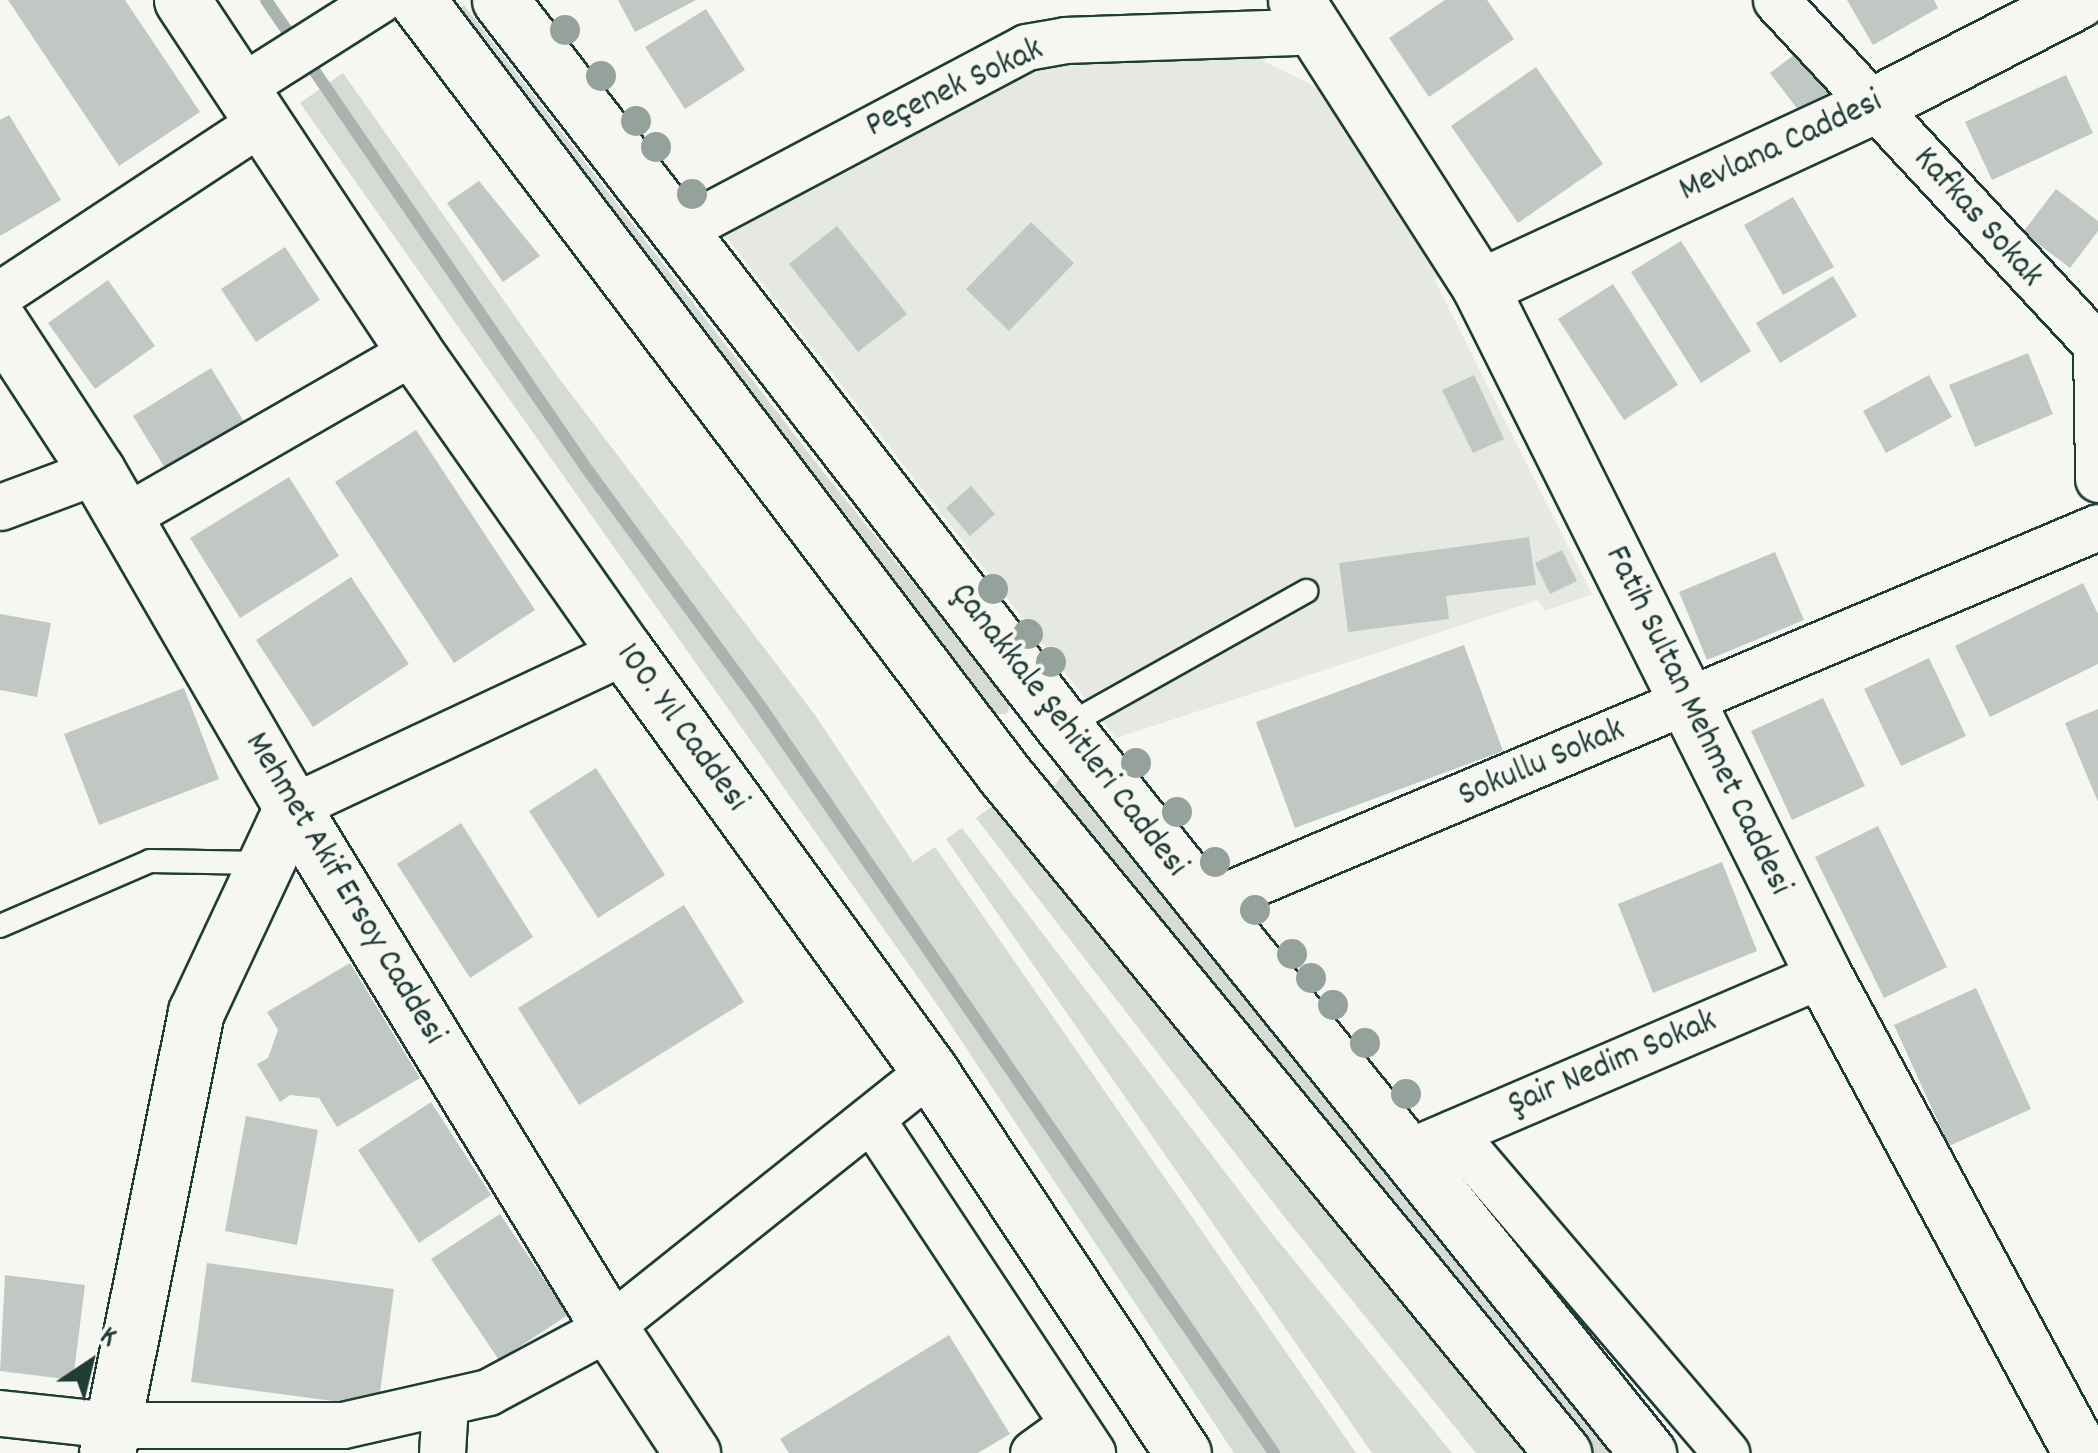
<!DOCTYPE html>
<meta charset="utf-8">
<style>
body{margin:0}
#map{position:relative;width:2098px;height:1453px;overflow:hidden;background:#f6f6f2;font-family:Dekko,sans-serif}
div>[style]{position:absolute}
.built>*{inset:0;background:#e6e8e4}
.green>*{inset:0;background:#d6dbd6}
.stream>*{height:12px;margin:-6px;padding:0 6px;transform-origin:6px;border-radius:6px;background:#aab3ae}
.building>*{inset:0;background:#c1c8c3}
.roads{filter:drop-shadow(2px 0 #1f3d34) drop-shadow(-2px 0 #1f3d34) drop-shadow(0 2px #1f3d34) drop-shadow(0 -2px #1f3d34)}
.lane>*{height:22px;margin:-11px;padding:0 11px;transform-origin:11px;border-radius:11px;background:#f6f6f2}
.street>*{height:45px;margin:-22.5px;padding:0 22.5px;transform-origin:22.5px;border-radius:22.5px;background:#f6f6f2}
.secondary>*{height:55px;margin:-27.5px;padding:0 27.5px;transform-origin:27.5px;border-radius:27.5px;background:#f6f6f2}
.primary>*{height:55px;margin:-27.5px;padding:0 27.5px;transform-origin:27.5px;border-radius:27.5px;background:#f6f6f2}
.trees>*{width:30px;height:30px;margin:-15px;border-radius:50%;background:#94a29b}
span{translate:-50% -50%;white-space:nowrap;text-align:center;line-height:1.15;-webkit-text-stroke:8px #f6f6f2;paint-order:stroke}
.street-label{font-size:35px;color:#1f3d34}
.north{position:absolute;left:40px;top:1313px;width:100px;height:100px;-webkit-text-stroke:8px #f6f6f2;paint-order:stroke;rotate:35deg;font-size:28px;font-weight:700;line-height:40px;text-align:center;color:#1f3d34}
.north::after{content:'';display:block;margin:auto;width:35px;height:45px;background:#1f3d34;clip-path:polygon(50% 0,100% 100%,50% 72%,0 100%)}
</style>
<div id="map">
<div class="built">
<i style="clip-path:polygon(1245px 52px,1316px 87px,1443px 270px,1435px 281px,1592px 594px,1545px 611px,1538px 600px,1116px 738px,725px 235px,1045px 59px)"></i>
</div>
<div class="green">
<i style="clip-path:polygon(464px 5px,824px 473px,1011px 704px,1006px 714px,995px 714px,802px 476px,455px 13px)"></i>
<i style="clip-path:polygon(343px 73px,555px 373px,815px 715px,913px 862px,935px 847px,1356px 1453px,1234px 1453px,941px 1010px,300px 103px)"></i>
<i style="clip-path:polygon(1061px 776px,1069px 777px,1611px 1453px,1590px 1453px,1257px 1045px,1054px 787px)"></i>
<i style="clip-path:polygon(998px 802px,1257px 1124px,1528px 1453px,1476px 1453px,1286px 1219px,976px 818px)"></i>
<i style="clip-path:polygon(962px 828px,1270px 1231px,1452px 1453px,1372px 1453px,946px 839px)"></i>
</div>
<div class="stream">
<i style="left:266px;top:0;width:563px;rotate:55.63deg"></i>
<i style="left:584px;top:465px;width:303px;rotate:53.8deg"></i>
<i style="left:763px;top:710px;width:902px;rotate:55.48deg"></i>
</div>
<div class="building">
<i style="clip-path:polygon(8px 0,125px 0,200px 112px,119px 166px)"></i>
<i style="clip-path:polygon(618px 0,696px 0,635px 32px)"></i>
<i style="clip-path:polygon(1445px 0,1487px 0,1514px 39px,1429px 97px,1389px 38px)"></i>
<i style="clip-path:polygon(1847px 0,1934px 0,1938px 8px,1873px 45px)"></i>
<i style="clip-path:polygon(706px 9px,745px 70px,685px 109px,645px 47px)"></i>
<i style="clip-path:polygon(1803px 48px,1835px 90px,1802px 115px,1770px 73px)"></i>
<i style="clip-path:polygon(1536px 67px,1603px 164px,1518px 223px,1451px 126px)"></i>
<i style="clip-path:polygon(2066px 75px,2093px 133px,1992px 180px,1965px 122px)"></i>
<i style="clip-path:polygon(9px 115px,61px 200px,0 236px,0 120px)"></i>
<i style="clip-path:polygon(479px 181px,540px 256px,503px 282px,447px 203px)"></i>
<i style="clip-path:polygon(2056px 189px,2098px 221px,2098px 231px,2070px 268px,2023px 232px)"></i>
<i style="clip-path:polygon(1793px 197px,1834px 267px,1783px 295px,1744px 225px)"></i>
<i style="clip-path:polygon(1031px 222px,1074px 263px,1009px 331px,966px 289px)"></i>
<i style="clip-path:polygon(837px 226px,907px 314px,858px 352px,789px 264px)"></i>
<i style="clip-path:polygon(1681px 241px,1751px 351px,1701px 383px,1631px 272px)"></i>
<i style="clip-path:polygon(285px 247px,320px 300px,256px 342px,221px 289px)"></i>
<i style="clip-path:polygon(1833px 276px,1857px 316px,1780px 363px,1756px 323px)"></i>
<i style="clip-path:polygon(108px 280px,155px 346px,95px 389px,48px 323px)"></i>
<i style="clip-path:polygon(1613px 284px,1678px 385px,1624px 420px,1558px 319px)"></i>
<i style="clip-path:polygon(2028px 353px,2053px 414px,1975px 447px,1949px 385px)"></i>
<i style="clip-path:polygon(211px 368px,246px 425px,168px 473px,133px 416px)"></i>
<i style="clip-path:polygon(1474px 375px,1504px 439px,1473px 453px,1442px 390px)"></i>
<i style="clip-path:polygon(1929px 375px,1952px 417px,1886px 453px,1863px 411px)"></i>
<i style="clip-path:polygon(416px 430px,535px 610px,454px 663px,335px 482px)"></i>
<i style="clip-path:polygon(289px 477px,339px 556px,240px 618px,190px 538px)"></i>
<i style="clip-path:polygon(971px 486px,995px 514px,970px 536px,946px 508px)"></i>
<i style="clip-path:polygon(1529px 537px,1536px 585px,1446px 596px,1449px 619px,1348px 632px,1339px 563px)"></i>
<i style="clip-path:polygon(1562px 550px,1577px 581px,1550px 594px,1535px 563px)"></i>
<i style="clip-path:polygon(1775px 552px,1804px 620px,1707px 660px,1679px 592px)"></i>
<i style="clip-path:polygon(351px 577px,409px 664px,313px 727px,256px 640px)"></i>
<i style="clip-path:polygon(2083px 583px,2098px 614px,2098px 664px,1990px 717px,1955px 646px)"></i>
<i style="clip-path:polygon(0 614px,51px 623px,37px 697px,0 690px)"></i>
<i style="clip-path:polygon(1464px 645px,1503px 751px,1295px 828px,1256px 722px)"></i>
<i style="clip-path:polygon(1929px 658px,1966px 736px,1901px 766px,1864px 689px)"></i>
<i style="clip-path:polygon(184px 688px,219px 779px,99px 825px,64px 734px)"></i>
<i style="clip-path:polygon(1823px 698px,1865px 786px,1792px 820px,1751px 731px)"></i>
<i style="clip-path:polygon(2098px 709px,2098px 802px,2065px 723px)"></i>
<i style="clip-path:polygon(596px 768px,665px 875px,598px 918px,529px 811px)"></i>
<i style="clip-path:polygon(461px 823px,533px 937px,470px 978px,397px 864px)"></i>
<i style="clip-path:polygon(1878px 826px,1947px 967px,1884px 998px,1815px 857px)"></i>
<i style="clip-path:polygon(1722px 862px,1757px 951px,1653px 993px,1618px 904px)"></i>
<i style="clip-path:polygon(684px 905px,744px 1002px,579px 1105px,518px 1008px)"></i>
<i style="clip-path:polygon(350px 963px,420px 1078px,337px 1127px,319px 1098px,290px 1095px,280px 1102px,257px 1064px,268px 1058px,278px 1030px,267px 1012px)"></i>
<i style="clip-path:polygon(1976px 988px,2031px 1109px,1949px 1146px,1894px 1025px)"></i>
<i style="clip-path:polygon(431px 1102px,491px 1195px,419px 1243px,358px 1150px)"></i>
<i style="clip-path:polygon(246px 1116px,318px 1130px,297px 1245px,225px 1231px)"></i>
<i style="clip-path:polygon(500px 1214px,568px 1315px,499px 1360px,431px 1259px)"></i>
<i style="clip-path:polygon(207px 1263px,394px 1289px,378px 1407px,191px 1382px)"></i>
<i style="clip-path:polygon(5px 1275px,85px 1285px,73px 1380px,0 1371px)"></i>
<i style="clip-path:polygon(949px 1335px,1010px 1434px,978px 1453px,789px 1453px,780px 1439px)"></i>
</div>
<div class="roads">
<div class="lane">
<i style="left:1064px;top:727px;width:278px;rotate:-29.3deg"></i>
<i style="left:0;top:926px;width:163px;rotate:-23.4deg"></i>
<i style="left:150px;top:861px;width:112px;rotate:1deg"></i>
</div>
<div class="street">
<i style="left:1776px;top:0;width:473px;rotate:47.1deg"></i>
<i style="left:240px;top:88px;width:165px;rotate:-32.3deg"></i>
<i style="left:677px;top:232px;width:395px;rotate:-27.9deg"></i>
<i style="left:1026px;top:47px;width:40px;rotate:-10deg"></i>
<i style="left:1065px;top:40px;width:252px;rotate:-2deg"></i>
<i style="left:0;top:294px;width:313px;rotate:-33.4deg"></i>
<i style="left:2096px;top:346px;width:133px;rotate:89.1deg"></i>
<i style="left:0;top:507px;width:103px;rotate:-20.4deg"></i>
<i style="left:125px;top:517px;width:333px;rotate:-29.9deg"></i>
<i style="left:292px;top:807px;width:368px;rotate:-25.1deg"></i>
<i style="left:1205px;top:904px;width:969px;rotate:-22.89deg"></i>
<i style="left:872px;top:1120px;width:399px;rotate:56.5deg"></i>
<i style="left:1453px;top:1133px;width:421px;rotate:49.5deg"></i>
<i style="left:1403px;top:1154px;width:457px;rotate:-23.2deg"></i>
<i style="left:0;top:1413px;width:113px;rotate:6.1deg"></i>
<i style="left:112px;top:1425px;width:231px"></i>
<i style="left:343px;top:1425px;width:149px;rotate:-12.8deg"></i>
<i style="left:488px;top:1392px;width:137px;rotate:-28.2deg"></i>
<i style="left:609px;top:1327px;width:411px;rotate:-38.6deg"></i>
<i style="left:442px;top:1453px;width:51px;rotate:-86.6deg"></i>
<i style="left:1033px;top:1453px;width:49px;rotate:-35.9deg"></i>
</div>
<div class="secondary">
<i style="left:182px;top:0;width:421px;rotate:56.5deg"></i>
<i style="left:414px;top:351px;width:367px;rotate:54.9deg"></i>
<i style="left:625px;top:651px;width:519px;rotate:54.01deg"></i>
<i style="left:930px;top:1071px;width:458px;rotate:56.5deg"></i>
<i style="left:1296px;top:0;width:341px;rotate:57.3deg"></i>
<i style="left:1480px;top:287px;width:768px;rotate:63.47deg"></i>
<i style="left:1823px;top:974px;width:544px;rotate:61.69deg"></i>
<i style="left:1480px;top:287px;width:434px;rotate:-24.8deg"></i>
<i style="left:1874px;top:105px;width:229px;rotate:-27.2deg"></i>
<i style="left:0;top:323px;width:177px;rotate:56.8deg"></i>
<i style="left:97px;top:471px;width:388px;rotate:59.9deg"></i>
<i style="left:292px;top:807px;width:609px;rotate:58.63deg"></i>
<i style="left:609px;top:1327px;width:151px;rotate:56.6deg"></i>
<i style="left:107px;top:1453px;width:450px;rotate:-78.6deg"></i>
<i style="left:196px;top:1012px;width:226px;rotate:-64.9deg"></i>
</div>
<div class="primary">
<i style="left:417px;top:0;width:971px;rotate:52.82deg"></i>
<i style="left:1004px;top:774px;width:880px;rotate:50.54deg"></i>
<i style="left:500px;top:0;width:920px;rotate:52.2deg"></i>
<i style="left:1064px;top:727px;width:932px;rotate:51.19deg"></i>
</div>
</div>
<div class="trees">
<i style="left:565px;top:30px"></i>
<i style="left:601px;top:76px"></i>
<i style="left:636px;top:121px"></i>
<i style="left:656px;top:147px"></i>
<i style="left:692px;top:194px"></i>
<i style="left:993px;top:589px"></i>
<i style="left:1028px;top:634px"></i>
<i style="left:1051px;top:662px"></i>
<i style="left:1136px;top:763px"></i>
<i style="left:1177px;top:812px"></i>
<i style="left:1215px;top:862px"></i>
<i style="left:1255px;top:910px"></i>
<i style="left:1292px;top:954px"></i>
<i style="left:1311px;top:978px"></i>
<i style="left:1333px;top:1005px"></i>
<i style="left:1365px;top:1043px"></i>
<i style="left:1406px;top:1094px"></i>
</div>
<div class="street-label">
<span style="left:955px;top:89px;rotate:-25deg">Peçenek Sokak</span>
<span style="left:1781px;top:147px;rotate:-25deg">Mevlana Caddesi</span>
<span style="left:1977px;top:218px;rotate:48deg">Kafkas Sokak</span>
<span style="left:1697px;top:721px;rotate:64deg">Fatih Sultan Mehmet Caddesi</span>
<span style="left:681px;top:728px;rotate:54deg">100. Yıl Caddesi</span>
<span style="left:1068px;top:731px;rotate:52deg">Çanakkale Şehitleri Caddesi</span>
<span style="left:1542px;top:764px;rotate:-23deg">Sokullu Sokak</span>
<span style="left:344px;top:889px;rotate:59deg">Mehmet Akif Ersoy Caddesi</span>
<span style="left:1613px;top:1064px;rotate:-23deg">Şair Nedim Sokak</span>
</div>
<div class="north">K</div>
</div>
